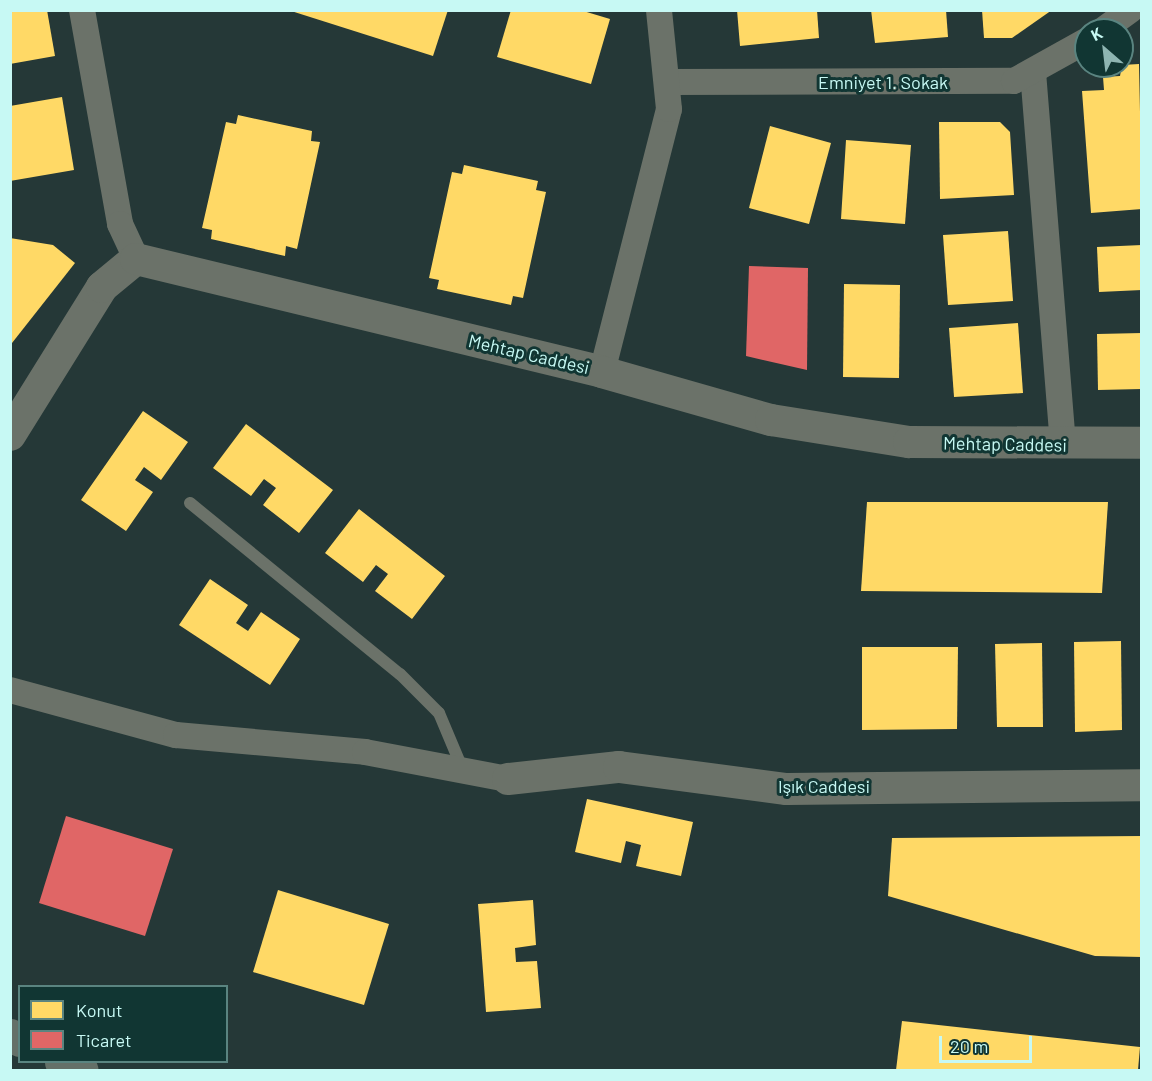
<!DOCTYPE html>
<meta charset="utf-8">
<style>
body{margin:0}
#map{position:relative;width:1152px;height:1081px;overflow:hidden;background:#253837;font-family:Barlow,sans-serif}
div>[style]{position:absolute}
.homes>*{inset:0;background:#ffd966}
.shops>*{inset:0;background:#e06666}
.service>*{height:12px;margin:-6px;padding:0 6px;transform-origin:6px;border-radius:6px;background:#6b7269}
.minor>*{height:26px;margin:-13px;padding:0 13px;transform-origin:13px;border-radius:13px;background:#6b7269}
.tertiary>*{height:32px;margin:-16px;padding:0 16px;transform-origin:16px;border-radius:16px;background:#6b7269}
.trunk>*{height:33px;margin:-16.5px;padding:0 16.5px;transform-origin:16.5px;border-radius:16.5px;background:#647068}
span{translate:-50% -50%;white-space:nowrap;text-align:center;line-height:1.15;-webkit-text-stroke:6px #113633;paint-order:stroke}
.street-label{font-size:18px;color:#c7f9f4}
.frame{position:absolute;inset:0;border:12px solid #c7f9f4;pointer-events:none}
.legend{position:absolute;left:18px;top:985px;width:210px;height:78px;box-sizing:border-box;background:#113633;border:2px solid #5a8480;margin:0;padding:8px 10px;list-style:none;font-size:18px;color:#c7f9f4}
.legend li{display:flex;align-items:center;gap:12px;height:30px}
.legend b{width:30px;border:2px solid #5a8480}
.north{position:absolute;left:1074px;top:18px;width:60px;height:60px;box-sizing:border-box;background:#113633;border:2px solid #5a8480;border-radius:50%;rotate:332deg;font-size:16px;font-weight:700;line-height:24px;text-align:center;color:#c7f9f4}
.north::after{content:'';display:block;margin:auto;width:21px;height:27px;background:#8eb5b2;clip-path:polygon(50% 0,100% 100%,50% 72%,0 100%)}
.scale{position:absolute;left:939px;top:1036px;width:93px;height:27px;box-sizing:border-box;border:3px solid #c7f9f4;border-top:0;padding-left:8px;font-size:18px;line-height:21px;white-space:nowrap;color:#c7f9f4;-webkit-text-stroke:4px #113633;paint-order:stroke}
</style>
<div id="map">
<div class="homes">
<i style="clip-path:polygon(10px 10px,47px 10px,55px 56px,10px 64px)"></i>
<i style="clip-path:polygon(288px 10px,448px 10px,433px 56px)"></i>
<i style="clip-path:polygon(511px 10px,580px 10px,610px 19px,591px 84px,497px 57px)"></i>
<i style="clip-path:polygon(737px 10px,817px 10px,819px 38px,740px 46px)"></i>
<i style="clip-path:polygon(871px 10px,946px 10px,948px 37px,875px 43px)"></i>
<i style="clip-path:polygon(982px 10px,1052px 10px,1012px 38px,984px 38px)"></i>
<i style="clip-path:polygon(1139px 64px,1142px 209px,1091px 213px,1082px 91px,1104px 90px,1103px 77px,1120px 76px,1122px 65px)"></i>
<i style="clip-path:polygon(62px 97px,74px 170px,10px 181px,10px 106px)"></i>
<i style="clip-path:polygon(238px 115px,312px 131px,311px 141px,320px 142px,297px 249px,286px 246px,285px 256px,211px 239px,212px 230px,202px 228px,226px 122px,236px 124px)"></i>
<i style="clip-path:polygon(939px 122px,1000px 122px,1010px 132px,1014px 195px,940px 199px)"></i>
<i style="clip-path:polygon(770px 126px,831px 143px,809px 224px,749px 208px)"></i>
<i style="clip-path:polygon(846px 140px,911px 145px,905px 224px,841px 219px)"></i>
<i style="clip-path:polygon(464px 165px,538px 181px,536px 190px,546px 192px,523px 298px,513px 296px,511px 305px,437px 289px,439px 280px,429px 278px,452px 172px,462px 174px)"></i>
<i style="clip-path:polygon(1008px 231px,1013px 301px,948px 305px,943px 235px)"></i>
<i style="clip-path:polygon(10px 238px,53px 245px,75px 263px,12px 343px)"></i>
<i style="clip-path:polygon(1142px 245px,1142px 290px,1099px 292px,1097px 247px)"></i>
<i style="clip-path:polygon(844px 284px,900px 285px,899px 378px,843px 377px)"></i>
<i style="clip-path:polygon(1018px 323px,1023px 393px,954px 397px,949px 328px)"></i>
<i style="clip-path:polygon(1142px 333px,1142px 389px,1098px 390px,1097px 334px)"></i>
<i style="clip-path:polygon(143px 411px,188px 442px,161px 480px,144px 467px,135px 480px,153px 492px,126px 531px,81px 500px)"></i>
<i style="clip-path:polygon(246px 424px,333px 490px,299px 533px,263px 505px,276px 488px,264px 479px,251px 496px,213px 468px)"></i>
<i style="clip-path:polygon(867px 502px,1108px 502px,1102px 593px,861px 591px)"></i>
<i style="clip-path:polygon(359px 509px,445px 576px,412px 619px,375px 591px,388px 574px,376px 565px,363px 582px,325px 553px)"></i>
<i style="clip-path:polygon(210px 579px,248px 605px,236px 623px,248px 631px,261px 612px,300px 639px,270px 685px,179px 625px)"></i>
<i style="clip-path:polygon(1121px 641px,1122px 730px,1075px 732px,1074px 642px)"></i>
<i style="clip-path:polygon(1042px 643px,1043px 727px,997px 727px,995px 644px)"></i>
<i style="clip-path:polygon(862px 647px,958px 647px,957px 729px,862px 730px)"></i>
<i style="clip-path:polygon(587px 799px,693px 822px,681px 876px,636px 866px,641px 845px,626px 841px,621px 863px,575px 852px)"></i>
<i style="clip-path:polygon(1142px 836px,1142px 957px,1095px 956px,888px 896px,892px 838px)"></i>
<i style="clip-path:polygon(278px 890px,389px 924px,364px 1005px,253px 972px)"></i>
<i style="clip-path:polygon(533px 900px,536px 945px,515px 948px,516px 962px,537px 961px,541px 1008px,486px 1012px,478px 904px)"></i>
<i style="clip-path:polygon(902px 1021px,1140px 1047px,1138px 1070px,896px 1070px)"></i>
</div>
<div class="shops">
<i style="clip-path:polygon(749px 266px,808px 268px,807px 370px,746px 356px)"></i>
<i style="clip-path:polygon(66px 816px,173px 849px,145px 936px,39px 903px)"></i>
</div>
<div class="service">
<i style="left:190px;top:503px;width:271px;rotate:39.2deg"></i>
<i style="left:400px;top:674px;width:55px;rotate:45deg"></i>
<i style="left:439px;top:713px;width:62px;rotate:67.2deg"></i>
</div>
<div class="minor">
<i style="left:82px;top:10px;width:217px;rotate:79.9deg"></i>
<i style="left:120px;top:224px;width:38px;rotate:65deg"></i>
<i style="left:1103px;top:30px;width:34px;rotate:-36deg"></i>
<i style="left:1033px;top:72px;width:374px;rotate:85.4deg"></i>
<i style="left:669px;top:82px;width:345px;rotate:-0.2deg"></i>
<i style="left:1014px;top:81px;width:82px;rotate:-29.1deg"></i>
<i style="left:602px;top:372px;width:271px;rotate:-75.7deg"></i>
<i style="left:669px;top:109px;width:100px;rotate:-95.8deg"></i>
<i style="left:10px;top:690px;width:172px;rotate:15.2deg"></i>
<i style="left:176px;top:735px;width:190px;rotate:5.1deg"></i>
<i style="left:365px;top:752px;width:146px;rotate:10.7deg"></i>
</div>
<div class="tertiary">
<i style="left:10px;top:435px;width:174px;rotate:-58.1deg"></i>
<i style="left:102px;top:287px;width:44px;rotate:-39.5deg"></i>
<i style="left:136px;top:259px;width:480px;rotate:13.6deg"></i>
<i style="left:602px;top:372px;width:176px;rotate:15.9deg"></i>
<i style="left:771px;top:420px;width:140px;rotate:9.1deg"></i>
<i style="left:909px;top:442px;width:233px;rotate:0.2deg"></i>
<i style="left:508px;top:779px;width:112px;rotate:-6.2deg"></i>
<i style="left:619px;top:767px;width:169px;rotate:7.5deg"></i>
<i style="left:787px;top:789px;width:355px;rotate:-0.6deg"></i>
</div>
<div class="trunk">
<i style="left:10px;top:1035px;width:11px;rotate:27deg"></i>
<i style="left:61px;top:1062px;width:22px;rotate:21deg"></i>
</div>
<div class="street-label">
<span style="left:883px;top:82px">Emniyet 1. Sokak</span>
<span style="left:529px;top:354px;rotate:13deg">Mehtap Caddesi</span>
<span style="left:1005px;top:444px;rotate:1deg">Mehtap Caddesi</span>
<span style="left:824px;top:786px">Işık Caddesi</span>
</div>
<div class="frame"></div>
<ul class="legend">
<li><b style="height:16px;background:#ffd966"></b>Konut</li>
<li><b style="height:16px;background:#e06666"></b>Ticaret</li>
</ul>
<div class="north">K</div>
<div class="scale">20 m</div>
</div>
